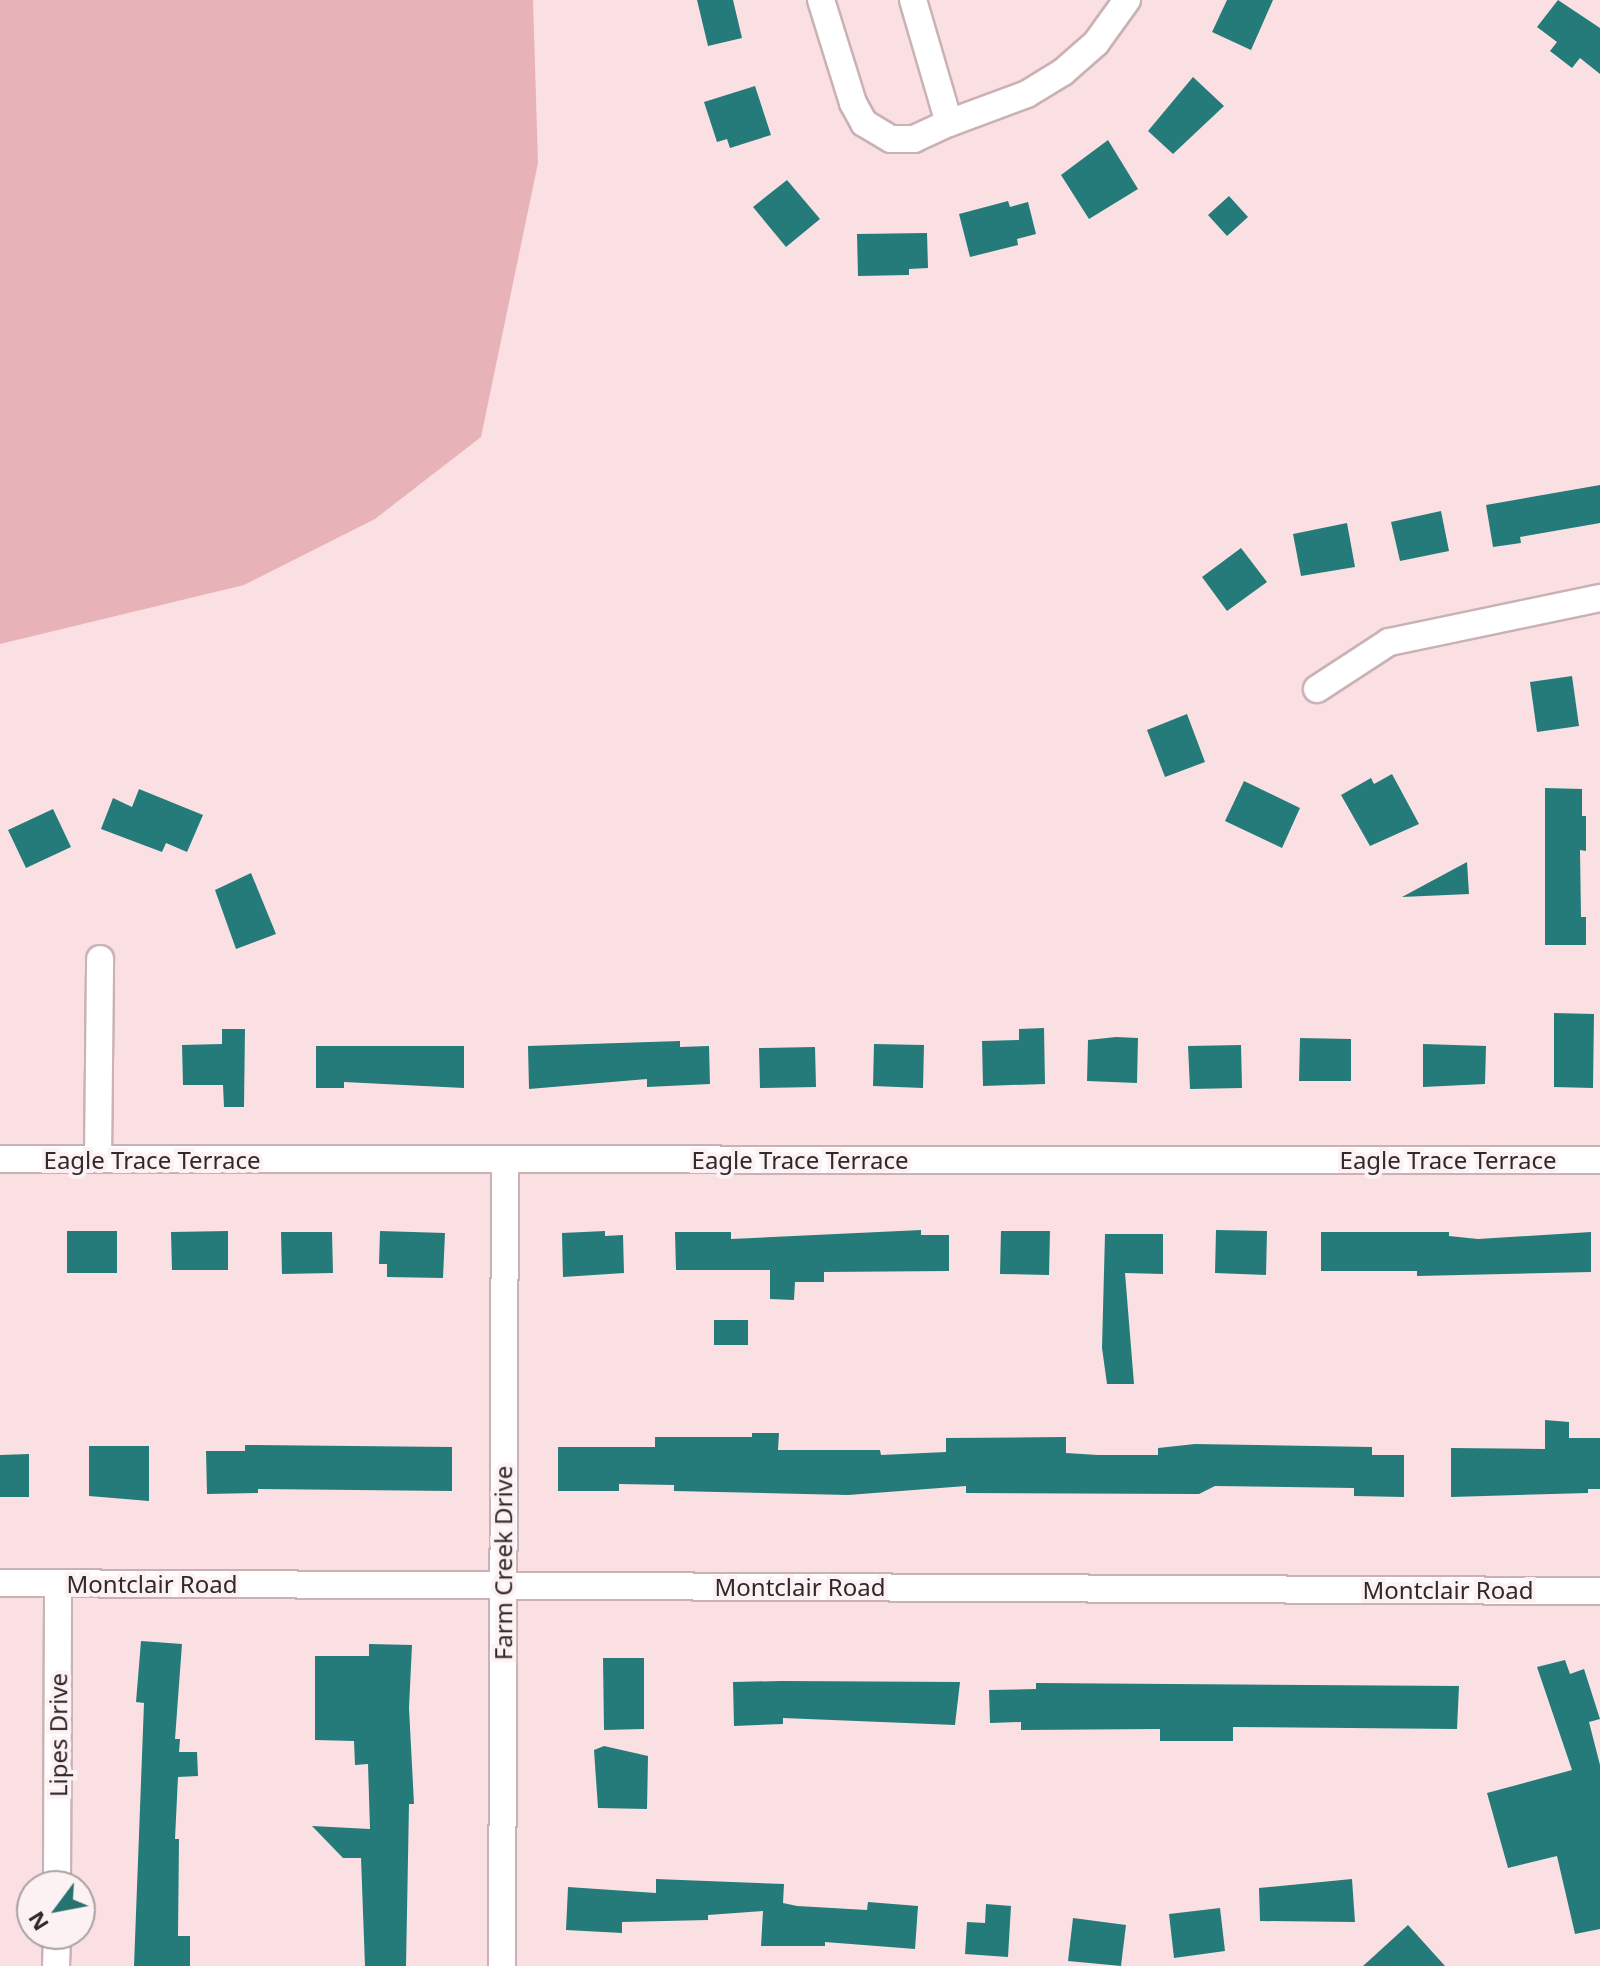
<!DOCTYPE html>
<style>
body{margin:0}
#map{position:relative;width:1600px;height:1966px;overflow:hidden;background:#fae0e2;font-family:"Noto Sans",sans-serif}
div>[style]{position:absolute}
.green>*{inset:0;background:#e8b3b8}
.building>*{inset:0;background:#247b79}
.roads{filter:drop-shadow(2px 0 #cab1b4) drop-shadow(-2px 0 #cab1b4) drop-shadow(0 2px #cab1b4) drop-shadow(0 -2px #cab1b4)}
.street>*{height:26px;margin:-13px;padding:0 13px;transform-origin:13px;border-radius:13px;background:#fff}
span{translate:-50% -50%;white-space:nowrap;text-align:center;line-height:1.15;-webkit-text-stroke:8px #fdf2f3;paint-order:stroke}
.street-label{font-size:24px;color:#322829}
.north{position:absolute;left:16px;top:1870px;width:80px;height:80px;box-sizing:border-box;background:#fdf2f3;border:2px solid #aca1a2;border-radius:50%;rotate:238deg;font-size:22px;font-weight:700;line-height:32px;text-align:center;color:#322829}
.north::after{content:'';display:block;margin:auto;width:28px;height:36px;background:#287371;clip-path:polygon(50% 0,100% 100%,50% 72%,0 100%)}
</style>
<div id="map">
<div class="green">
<i style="clip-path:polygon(0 0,533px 0,538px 163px,481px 437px,375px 519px,244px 585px,0 644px)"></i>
</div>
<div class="building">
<i style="clip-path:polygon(697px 0,733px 0,742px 38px,708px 46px)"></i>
<i style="clip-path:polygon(1227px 0,1273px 0,1251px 50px,1212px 32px)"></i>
<i style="clip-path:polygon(1558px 0,1600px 28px,1600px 74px,1580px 58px,1572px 68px,1550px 51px,1557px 42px,1537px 27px)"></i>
<i style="clip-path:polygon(1193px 77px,1224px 106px,1173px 154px,1148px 131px)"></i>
<i style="clip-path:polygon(755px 86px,771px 135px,730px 148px,727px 139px,717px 142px,704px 102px)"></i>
<i style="clip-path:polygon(1108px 140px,1138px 189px,1089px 219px,1061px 175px)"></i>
<i style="clip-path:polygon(787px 180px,820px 219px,786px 247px,753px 207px)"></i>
<i style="clip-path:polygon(1229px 196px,1248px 217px,1227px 236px,1208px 215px)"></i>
<i style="clip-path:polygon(1008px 201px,1010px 207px,1028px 202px,1036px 234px,1017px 239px,1018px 245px,970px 257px,959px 214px)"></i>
<i style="clip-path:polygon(927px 233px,928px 268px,909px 269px,909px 275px,858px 276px,857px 234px)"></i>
<i style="clip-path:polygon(1600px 485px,1600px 523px,1520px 537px,1521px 543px,1493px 547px,1486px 505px)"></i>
<i style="clip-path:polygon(1441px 511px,1449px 551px,1400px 561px,1391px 522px)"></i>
<i style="clip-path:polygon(1347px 523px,1355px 567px,1301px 576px,1293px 534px)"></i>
<i style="clip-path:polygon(1241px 548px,1267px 582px,1227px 611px,1202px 577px)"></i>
<i style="clip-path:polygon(1572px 676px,1579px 726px,1537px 732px,1530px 682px)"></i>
<i style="clip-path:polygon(1187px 714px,1205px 762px,1165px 777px,1147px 730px)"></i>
<i style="clip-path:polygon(1392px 774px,1419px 824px,1370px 846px,1341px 795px,1371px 778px,1374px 784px)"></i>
<i style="clip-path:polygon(1244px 781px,1300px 808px,1282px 848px,1225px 821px)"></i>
<i style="clip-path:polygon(1545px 788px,1582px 789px,1582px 816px,1586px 816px,1586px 851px,1580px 850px,1581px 917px,1586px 917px,1586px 945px,1545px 945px)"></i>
<i style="clip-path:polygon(139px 789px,203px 815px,187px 852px,166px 843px,162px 852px,101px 829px,113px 798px,132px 807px)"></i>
<i style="clip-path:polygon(53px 809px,71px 847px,26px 868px,8px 830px)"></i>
<i style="clip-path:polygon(1467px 862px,1469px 894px,1402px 897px)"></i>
<i style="clip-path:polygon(251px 873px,276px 934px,236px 949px,215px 890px)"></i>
<i style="clip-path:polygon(1554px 1013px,1594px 1014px,1593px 1088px,1554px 1087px)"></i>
<i style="clip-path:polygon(1044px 1028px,1045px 1084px,983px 1086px,982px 1041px,1019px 1040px,1019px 1029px)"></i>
<i style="clip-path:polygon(222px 1029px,245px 1029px,244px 1107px,224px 1107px,223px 1085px,183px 1085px,182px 1045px,222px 1044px)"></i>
<i style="clip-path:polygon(1116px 1037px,1138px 1038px,1137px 1083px,1087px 1081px,1088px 1040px)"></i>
<i style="clip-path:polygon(1300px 1038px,1351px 1039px,1351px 1081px,1299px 1081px)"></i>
<i style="clip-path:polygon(680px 1041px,680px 1047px,709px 1046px,710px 1084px,647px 1087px,647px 1079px,529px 1089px,528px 1046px)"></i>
<i style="clip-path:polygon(874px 1044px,924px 1045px,923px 1088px,873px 1086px)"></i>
<i style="clip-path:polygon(1423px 1044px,1486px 1046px,1485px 1084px,1423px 1087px)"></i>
<i style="clip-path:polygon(1241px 1045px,1242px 1088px,1190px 1089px,1188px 1046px)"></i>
<i style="clip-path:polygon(316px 1046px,464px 1046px,464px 1088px,344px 1082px,344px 1088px,316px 1088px)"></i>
<i style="clip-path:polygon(815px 1047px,816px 1087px,760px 1088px,759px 1048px)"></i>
<i style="clip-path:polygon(921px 1230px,921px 1235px,949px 1235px,949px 1271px,824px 1272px,824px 1282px,795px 1282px,794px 1300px,770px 1299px,770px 1270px,676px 1270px,675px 1232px,731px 1232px,731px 1239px)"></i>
<i style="clip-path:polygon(1216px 1230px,1267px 1231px,1266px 1275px,1215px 1273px)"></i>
<i style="clip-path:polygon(67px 1231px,117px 1231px,117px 1273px,67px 1273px)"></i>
<i style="clip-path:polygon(228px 1231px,228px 1270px,172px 1270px,171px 1232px)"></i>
<i style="clip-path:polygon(380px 1231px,445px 1233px,443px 1278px,387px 1277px,387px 1264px,379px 1264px)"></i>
<i style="clip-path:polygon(605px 1231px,605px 1236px,623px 1235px,624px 1273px,563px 1277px,562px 1233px)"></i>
<i style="clip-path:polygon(1001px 1231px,1050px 1231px,1049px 1275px,1000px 1274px)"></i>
<i style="clip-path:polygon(281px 1232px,332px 1232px,333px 1273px,282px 1274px)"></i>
<i style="clip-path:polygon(1321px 1232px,1449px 1232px,1449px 1236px,1478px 1239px,1591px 1232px,1591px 1272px,1417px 1276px,1417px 1271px,1321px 1271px)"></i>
<i style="clip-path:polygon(1105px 1234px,1163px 1234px,1163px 1274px,1125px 1273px,1134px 1384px,1107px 1384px,1102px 1348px)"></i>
<i style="clip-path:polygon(714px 1320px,748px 1320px,748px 1345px,714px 1345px)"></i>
<i style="clip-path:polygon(1545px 1420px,1569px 1422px,1569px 1438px,1600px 1438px,1600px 1489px,1588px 1489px,1588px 1493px,1451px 1497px,1451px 1448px,1545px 1449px)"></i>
<i style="clip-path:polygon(752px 1433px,779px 1433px,778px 1450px,880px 1450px,881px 1455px,946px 1452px,946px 1438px,1066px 1437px,1066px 1453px,1098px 1455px,1158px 1455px,1158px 1448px,1195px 1444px,1372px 1447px,1372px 1455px,1404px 1455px,1404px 1497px,1354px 1496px,1354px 1488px,1215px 1486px,1199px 1494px,966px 1493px,966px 1486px,848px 1495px,674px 1491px,674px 1485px,619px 1484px,619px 1491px,558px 1491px,558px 1447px,655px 1447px,655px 1437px,752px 1437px)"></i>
<i style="clip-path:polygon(245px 1445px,452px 1447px,452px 1491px,258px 1489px,258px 1493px,207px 1494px,206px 1451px,245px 1451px)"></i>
<i style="clip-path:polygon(89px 1446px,149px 1446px,149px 1501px,89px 1496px)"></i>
<i style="clip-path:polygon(29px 1454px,29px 1497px,0 1497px,0 1455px)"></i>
<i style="clip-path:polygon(141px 1641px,182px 1644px,175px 1739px,180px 1739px,179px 1752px,197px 1752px,198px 1776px,178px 1777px,175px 1839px,179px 1839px,178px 1936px,190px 1936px,190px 1966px,134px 1966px,144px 1703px,136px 1702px)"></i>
<i style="clip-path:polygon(369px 1644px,412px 1645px,409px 1708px,414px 1804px,409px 1804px,406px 1966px,365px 1966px,361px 1858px,343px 1858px,312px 1826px,370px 1829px,368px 1764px,355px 1765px,354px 1741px,315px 1740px,315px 1656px,369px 1656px)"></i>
<i style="clip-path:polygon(603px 1658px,644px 1658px,644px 1729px,604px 1730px)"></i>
<i style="clip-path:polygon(1565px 1660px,1570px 1674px,1584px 1669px,1600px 1719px,1589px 1722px,1600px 1765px,1600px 1929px,1575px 1934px,1557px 1856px,1508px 1868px,1487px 1793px,1572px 1770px,1537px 1667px)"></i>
<i style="clip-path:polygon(782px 1681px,960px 1682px,955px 1725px,783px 1718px,783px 1724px,734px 1726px,733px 1682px)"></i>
<i style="clip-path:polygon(1036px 1683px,1459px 1686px,1457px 1729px,1233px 1727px,1233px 1741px,1160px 1741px,1160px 1729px,1021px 1730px,1021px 1722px,990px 1723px,989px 1690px,1036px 1689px)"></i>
<i style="clip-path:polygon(604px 1746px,648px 1756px,647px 1809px,598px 1808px,594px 1750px)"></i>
<i style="clip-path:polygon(656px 1879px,784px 1884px,783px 1903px,797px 1906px,867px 1910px,868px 1902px,918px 1906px,915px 1949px,825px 1942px,825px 1946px,761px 1946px,763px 1911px,708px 1915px,708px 1920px,622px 1922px,622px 1933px,566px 1930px,568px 1887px,656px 1893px)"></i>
<i style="clip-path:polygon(1352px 1879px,1355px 1922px,1260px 1921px,1259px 1888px)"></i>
<i style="clip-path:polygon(986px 1904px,1011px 1906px,1008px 1957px,965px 1954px,967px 1922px,985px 1923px)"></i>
<i style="clip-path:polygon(1220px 1908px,1225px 1951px,1174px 1958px,1169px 1914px)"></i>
<i style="clip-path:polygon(1073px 1918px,1126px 1925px,1121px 1966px,1068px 1961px)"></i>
<i style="clip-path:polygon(1408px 1925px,1445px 1966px,1363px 1966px)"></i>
</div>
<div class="roads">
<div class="street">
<i style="left:821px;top:0;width:108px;rotate:72.7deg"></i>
<i style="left:853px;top:103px;width:23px;rotate:61deg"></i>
<i style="left:864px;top:123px;width:31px;rotate:31deg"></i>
<i style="left:891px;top:139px;width:23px"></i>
<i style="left:914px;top:139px;width:38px;rotate:-25deg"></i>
<i style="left:949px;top:123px;width:128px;rotate:-106.3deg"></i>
<i style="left:949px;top:123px;width:83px;rotate:-20.4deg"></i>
<i style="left:1027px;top:94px;width:42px;rotate:-31.4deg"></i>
<i style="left:1063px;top:72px;width:44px;rotate:-41.3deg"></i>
<i style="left:1096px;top:43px;width:53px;rotate:-54.2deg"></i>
<i style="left:1317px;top:689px;width:86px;rotate:-33.1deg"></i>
<i style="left:1389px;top:642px;width:216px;rotate:-11.8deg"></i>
<i style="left:0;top:1159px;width:1600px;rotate:0.04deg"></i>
<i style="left:98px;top:1159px;width:200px;rotate:-89.4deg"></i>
<i style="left:0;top:1583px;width:1600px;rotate:0.29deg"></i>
<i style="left:57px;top:1886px;width:303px;rotate:-89.8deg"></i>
<i style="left:56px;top:1966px;width:32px;rotate:-88deg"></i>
<i style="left:502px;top:1966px;width:806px;rotate:-89.79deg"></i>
</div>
</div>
<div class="street-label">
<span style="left:152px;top:1160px">Eagle Trace Terrace</span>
<span style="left:800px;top:1160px">Eagle Trace Terrace</span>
<span style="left:1448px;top:1160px">Eagle Trace Terrace</span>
<span style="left:503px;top:1563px;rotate:-90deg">Farm Creek Drive</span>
<span style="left:152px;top:1584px">Montclair Road</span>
<span style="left:800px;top:1587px">Montclair Road</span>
<span style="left:1448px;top:1590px">Montclair Road</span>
<span style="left:58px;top:1735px;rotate:-90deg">Lipes Drive</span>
</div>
<div class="north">N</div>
</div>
